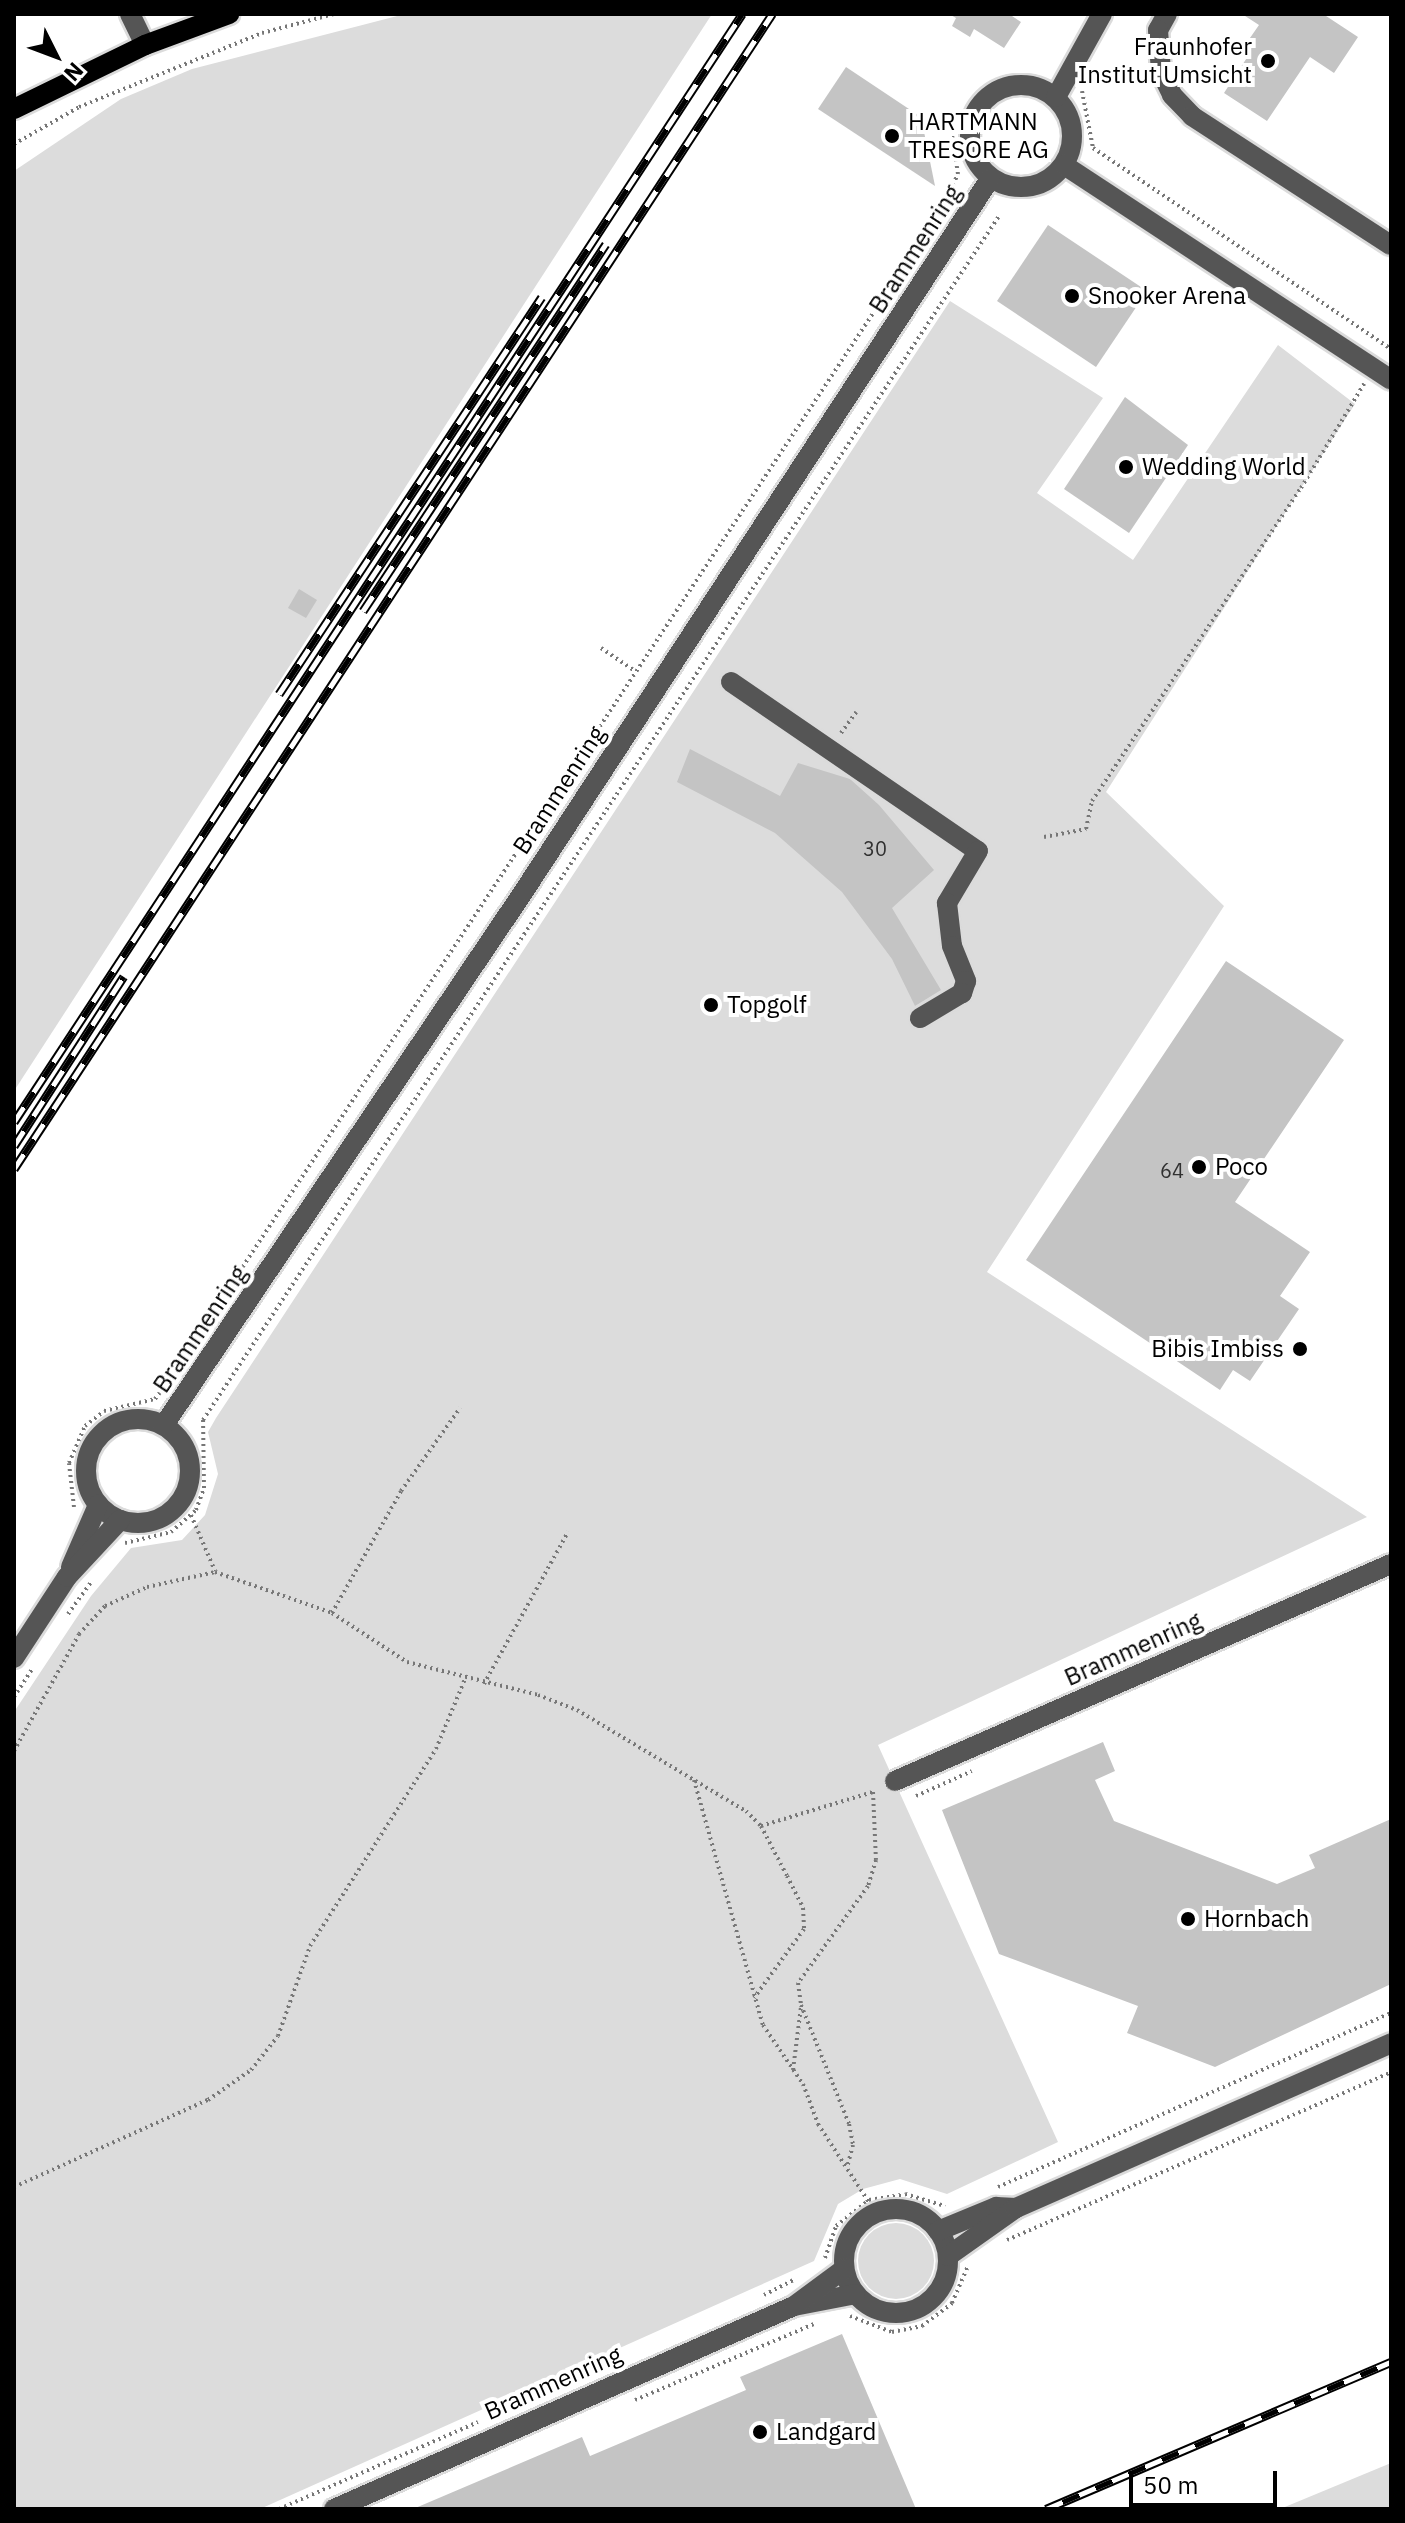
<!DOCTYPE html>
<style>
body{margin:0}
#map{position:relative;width:1405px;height:2523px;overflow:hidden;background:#fff;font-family:"IBM Plex Sans",sans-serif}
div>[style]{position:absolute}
.green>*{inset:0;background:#dcdcdc}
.round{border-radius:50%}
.building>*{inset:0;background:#c4c4c4}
.path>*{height:4px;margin-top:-2px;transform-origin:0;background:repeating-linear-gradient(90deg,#777 0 2px,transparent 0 6px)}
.roads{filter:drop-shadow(2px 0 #dbdbdb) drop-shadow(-2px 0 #dbdbdb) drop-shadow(0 2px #dbdbdb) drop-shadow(0 -2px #dbdbdb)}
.minor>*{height:20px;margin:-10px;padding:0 10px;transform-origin:10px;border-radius:10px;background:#555}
.minor>.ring{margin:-10px;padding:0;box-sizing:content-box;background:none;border:20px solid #555;border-radius:50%}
.major>*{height:20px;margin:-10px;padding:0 10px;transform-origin:10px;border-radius:10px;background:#000}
.rail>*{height:9px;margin-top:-4.5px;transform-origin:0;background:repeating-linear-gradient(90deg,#fff 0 18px,#000 0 36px);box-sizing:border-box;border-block:2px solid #000}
.dots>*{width:22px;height:22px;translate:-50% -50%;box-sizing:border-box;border:4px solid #fff;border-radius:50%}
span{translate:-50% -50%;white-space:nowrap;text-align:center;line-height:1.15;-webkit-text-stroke:8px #fff;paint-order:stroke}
.number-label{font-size:20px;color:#313131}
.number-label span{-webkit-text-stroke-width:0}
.poi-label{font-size:24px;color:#000}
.right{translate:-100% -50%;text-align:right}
.left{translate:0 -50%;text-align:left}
.street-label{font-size:24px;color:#000}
.frame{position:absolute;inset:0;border:16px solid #000;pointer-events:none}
.north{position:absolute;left:16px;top:16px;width:80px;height:80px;-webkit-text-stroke:6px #fff;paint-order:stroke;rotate:132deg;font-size:22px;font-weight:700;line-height:32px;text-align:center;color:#000}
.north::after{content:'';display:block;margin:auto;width:28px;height:36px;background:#000;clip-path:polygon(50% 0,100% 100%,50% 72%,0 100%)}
.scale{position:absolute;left:1129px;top:2471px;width:148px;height:36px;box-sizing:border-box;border:4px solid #000;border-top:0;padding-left:10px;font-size:24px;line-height:28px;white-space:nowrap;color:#000;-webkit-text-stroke:6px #fff;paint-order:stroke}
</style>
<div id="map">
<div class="green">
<i style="clip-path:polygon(405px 14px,712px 14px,14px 1091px,14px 171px,121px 99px,192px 69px)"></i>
<i style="clip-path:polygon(950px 301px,1103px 398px,1037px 493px,1133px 560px,1278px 345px,1355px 404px,1106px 792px,1224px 906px,987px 1272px,1367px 1517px,878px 1745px,1058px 2142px,947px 2194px,900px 2179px,863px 2189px,838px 2204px,814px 2261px,260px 2509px,14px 2509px,14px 1712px,91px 1596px,131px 1548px,182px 1540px,205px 1515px,218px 1474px,208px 1432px,216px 1418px)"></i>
<i class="round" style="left:858px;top:2223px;width:76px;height:76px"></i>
<i style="clip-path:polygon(1391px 2463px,1391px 2509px,1280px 2509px)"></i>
</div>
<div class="building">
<i style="clip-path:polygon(949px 14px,1009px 14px,1021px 22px,1004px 48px,974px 29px,970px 37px,952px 26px,956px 18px)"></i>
<i style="clip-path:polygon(1242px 14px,1323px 14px,1358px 37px,1334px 73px,1310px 57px,1267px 121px,1224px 93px,1250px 53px,1243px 48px,1259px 25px)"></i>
<i style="clip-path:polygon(846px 67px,921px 117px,935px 186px,818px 109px)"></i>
<i style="clip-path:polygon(1048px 225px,1147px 291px,1096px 367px,997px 301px)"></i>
<i style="clip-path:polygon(1125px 397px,1188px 445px,1129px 533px,1064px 489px)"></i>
<i style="clip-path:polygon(299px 589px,317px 600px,306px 618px,288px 608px)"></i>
<i style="clip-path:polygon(690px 749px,780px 796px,798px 763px,850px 779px,879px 805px,934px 870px,892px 908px,941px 990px,915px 1006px,892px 959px,842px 892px,775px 833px,677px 782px)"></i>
<i style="clip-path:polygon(1226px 961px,1344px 1040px,1235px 1202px,1310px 1252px,1280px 1296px,1299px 1309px,1250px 1381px,1233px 1370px,1220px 1390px,1026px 1260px)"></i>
<i style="clip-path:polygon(1103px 1742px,1115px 1771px,1095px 1780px,1114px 1821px,1277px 1884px,1315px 1868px,1309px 1855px,1391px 1819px,1391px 1984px,1215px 2067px,1127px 2033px,1138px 2006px,999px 1954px,942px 1810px)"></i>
<i style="clip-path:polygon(842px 2334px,916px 2509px,413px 2509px,582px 2437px,590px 2456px,746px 2390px,740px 2377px)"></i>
</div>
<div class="path">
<i style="left:1082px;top:91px;width:58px;rotate:79.1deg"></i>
<i style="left:1093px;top:148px;width:359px;rotate:34deg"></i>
<i style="left:14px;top:144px;width:75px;rotate:-29.6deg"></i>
<i style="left:79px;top:107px;width:197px;rotate:-22deg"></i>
<i style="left:262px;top:33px;width:74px;rotate:-14.8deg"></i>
<i style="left:929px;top:154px;width:25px;rotate:-9deg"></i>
<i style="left:601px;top:648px;width:41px;rotate:34.1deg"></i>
<i style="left:841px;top:733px;width:26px;rotate:-54deg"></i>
<i style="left:1044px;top:837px;width:43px;rotate:-10.8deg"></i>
<i style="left:1086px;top:829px;width:29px;rotate:-78deg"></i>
<i style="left:1092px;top:801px;width:376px;rotate:-56.3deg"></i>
<i style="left:1301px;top:488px;width:122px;rotate:-58.8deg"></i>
<i style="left:183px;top:1357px;width:1373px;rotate:-56.53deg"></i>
<i style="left:940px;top:212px;width:42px;rotate:-64.7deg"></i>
<i style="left:958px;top:174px;width:47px;rotate:-98.7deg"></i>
<i style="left:74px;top:1507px;width:44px;rotate:-96.5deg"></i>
<i style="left:69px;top:1463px;width:40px;rotate:-66.6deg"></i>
<i style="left:85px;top:1426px;width:24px;rotate:-38deg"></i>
<i style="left:104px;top:1411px;width:52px;rotate:-13.2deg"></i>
<i style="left:155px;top:1399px;width:10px;rotate:-53deg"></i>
<i style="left:191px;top:1515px;width:61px;rotate:66.8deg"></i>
<i style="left:125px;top:1543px;width:47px;rotate:-13.4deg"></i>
<i style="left:171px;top:1532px;width:33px;rotate:-41deg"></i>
<i style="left:196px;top:1510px;width:23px;rotate:-70deg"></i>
<i style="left:204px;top:1488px;width:68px;rotate:-90.8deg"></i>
<i style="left:203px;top:1420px;width:1443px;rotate:-56.53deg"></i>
<i style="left:332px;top:1613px;width:140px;rotate:-60.5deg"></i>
<i style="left:401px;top:1491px;width:102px;rotate:-54.6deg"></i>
<i style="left:68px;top:1614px;width:39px;rotate:-54deg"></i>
<i style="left:484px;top:1684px;width:174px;rotate:-61.1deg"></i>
<i style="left:14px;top:1697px;width:35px;rotate:-57deg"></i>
<i style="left:14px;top:1751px;width:134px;rotate:-60.9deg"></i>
<i style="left:79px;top:1634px;width:38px;rotate:-47deg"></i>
<i style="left:105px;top:1606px;width:46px;rotate:-24.3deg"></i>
<i style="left:147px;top:1587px;width:70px;rotate:-12.4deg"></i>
<i style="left:215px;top:1572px;width:124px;rotate:19.3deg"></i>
<i style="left:332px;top:1613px;width:90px;rotate:33.2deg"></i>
<i style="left:407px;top:1662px;width:135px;rotate:14.1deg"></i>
<i style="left:538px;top:1695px;width:42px;rotate:21deg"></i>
<i style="left:577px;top:1710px;width:197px;rotate:30.9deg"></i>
<i style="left:746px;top:1811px;width:21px;rotate:45deg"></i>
<i style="left:761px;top:1826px;width:56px;rotate:62.5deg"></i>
<i style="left:787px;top:1876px;width:36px;rotate:63deg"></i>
<i style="left:803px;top:1908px;width:21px;rotate:87deg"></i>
<i style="left:804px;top:1929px;width:85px;rotate:125.9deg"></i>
<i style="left:694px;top:1780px;width:255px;rotate:74.3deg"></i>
<i style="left:763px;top:2025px;width:71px;rotate:55.9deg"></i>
<i style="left:803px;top:2084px;width:43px;rotate:69.4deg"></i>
<i style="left:818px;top:2124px;width:106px;rotate:56.9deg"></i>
<i style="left:916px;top:1796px;width:61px;rotate:-24.1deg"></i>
<i style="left:761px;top:1826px;width:117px;rotate:-16.9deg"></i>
<i style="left:873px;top:1792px;width:68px;rotate:87.5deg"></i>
<i style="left:876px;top:1860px;width:27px;rotate:107deg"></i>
<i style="left:868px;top:1886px;width:120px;rotate:125.8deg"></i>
<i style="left:798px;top:1983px;width:22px;rotate:82deg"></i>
<i style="left:801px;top:2005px;width:128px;rotate:68deg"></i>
<i style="left:849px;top:2124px;width:21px;rotate:79deg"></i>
<i style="left:853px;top:2145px;width:23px;rotate:105deg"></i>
<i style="left:793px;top:2070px;width:64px;rotate:-82.8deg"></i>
<i style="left:14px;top:2187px;width:213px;rotate:-24.2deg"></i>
<i style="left:208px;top:2100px;width:52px;rotate:-34.9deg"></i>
<i style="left:251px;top:2070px;width:43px;rotate:-51.5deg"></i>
<i style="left:278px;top:2036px;width:96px;rotate:-70.4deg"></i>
<i style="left:310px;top:1946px;width:234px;rotate:-57.4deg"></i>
<i style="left:436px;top:1749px;width:76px;rotate:-67.5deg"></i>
<i style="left:998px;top:2187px;width:430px;rotate:-23.9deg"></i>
<i style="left:1007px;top:2240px;width:419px;rotate:-23.6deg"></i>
<i style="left:825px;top:2258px;width:34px;rotate:-71deg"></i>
<i style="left:836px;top:2226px;width:42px;rotate:-38.2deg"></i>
<i style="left:869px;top:2200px;width:36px;rotate:-9deg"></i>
<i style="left:905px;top:2194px;width:42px;rotate:16.7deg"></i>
<i style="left:764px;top:2295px;width:35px;rotate:-27deg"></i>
<i style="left:850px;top:2316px;width:45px;rotate:20.9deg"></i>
<i style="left:892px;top:2332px;width:31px;rotate:-11deg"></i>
<i style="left:922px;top:2326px;width:38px;rotate:-37deg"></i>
<i style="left:952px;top:2303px;width:40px;rotate:-66.6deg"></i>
<i style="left:635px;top:2400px;width:194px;rotate:-23deg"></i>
<i style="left:279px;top:2509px;width:217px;rotate:-23.6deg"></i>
</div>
<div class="roads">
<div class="minor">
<i style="left:130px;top:14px;width:34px;rotate:64deg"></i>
<i style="left:1167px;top:14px;width:18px;rotate:119deg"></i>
<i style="left:1158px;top:30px;width:42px;rotate:85.9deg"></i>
<i style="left:1161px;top:72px;width:25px;rotate:64deg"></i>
<i style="left:1172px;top:95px;width:29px;rotate:46deg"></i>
<i style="left:1192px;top:116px;width:237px;rotate:33deg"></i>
<i class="ring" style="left:970px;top:85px;width:82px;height:82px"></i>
<i style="left:1056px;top:97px;width:95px;rotate:-61deg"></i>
<i style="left:1064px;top:165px;width:391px;rotate:33.3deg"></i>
<i style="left:731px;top:682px;width:299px;rotate:34.4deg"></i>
<i style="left:978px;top:851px;width:61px;rotate:120.8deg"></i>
<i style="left:947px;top:903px;width:43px;rotate:83.4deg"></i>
<i style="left:952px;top:946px;width:38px;rotate:68deg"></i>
<i style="left:966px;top:981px;width:13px;rotate:108deg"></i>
<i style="left:962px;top:993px;width:49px;rotate:149.2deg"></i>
<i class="ring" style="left:86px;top:1419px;width:84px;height:84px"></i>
<i style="left:164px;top:1425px;width:644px;rotate:-56.01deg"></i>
<i style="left:524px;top:891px;width:851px;rotate:-56.8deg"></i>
<i style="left:71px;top:1567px;width:68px;rotate:-66.5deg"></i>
<i style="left:14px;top:1658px;width:97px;rotate:-56.8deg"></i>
<i style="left:67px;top:1577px;width:78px;rotate:-47.1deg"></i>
<i style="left:895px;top:1781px;width:541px;rotate:-23.63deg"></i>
<i class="ring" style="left:844px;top:2209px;width:84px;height:84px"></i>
<i style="left:938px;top:2231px;width:63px;rotate:-22.5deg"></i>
<i style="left:996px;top:2207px;width:20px;rotate:3deg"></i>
<i style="left:948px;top:2256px;width:83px;rotate:-35.2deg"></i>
<i style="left:1016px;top:2208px;width:410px;rotate:-23.7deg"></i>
<i style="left:794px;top:2306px;width:62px;rotate:-11.1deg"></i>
<i style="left:334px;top:2509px;width:503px;rotate:-23.81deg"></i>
<i style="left:794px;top:2306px;width:62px;rotate:-36.5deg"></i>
</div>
<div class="major">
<i style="left:14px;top:109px;width:146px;rotate:-26deg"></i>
<i style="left:145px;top:45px;width:90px;rotate:-20.3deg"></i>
</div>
</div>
<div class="rail">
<i style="left:363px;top:611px;width:440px;rotate:-56.5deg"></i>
<i style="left:279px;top:694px;width:476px;rotate:-56.5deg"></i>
<i style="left:14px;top:1122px;width:1326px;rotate:-56.69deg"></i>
<i style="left:14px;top:1146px;width:202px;rotate:-57.1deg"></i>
<i style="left:14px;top:1169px;width:1382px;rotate:-56.72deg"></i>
<i style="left:1046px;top:2509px;width:375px;rotate:-23.1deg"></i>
</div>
<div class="dots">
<i style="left:1268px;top:61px;background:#000"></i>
<i style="left:892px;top:136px;background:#000"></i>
<i style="left:1072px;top:296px;background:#000"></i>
<i style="left:1126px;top:467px;background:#000"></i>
<i style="left:711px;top:1005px;background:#000"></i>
<i style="left:1199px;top:1167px;background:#000"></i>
<i style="left:1300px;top:1349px;background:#000"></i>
<i style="left:1188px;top:1919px;background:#000"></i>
<i style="left:760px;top:2432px;background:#000"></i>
</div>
<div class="number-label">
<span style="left:875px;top:848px">30</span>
<span style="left:1172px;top:1170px">64</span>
</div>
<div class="poi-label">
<span class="right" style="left:1252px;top:61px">Fraunhofer<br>Institut Umsicht</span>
<span class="left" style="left:908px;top:136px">HARTMANN<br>TRESORE AG</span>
<span class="left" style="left:1088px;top:296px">Snooker Arena</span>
<span class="left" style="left:1142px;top:467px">Wedding World</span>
<span class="left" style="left:727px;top:1005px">Topgolf</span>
<span class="left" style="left:1215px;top:1167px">Poco</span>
<span class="right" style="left:1284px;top:1349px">Bibis Imbiss</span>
<span class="left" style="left:1204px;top:1919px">Hornbach</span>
<span class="left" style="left:776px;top:2432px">Landgard</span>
</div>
<div class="street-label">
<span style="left:915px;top:249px;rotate:-57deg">Brammenring</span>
<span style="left:559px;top:790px;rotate:-57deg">Brammenring</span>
<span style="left:200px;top:1329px;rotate:-56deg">Brammenring</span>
<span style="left:1133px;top:1649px;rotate:-24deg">Brammenring</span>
<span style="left:553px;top:2383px;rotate:-24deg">Brammenring</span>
</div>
<div class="frame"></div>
<div class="north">N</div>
<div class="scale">50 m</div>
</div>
